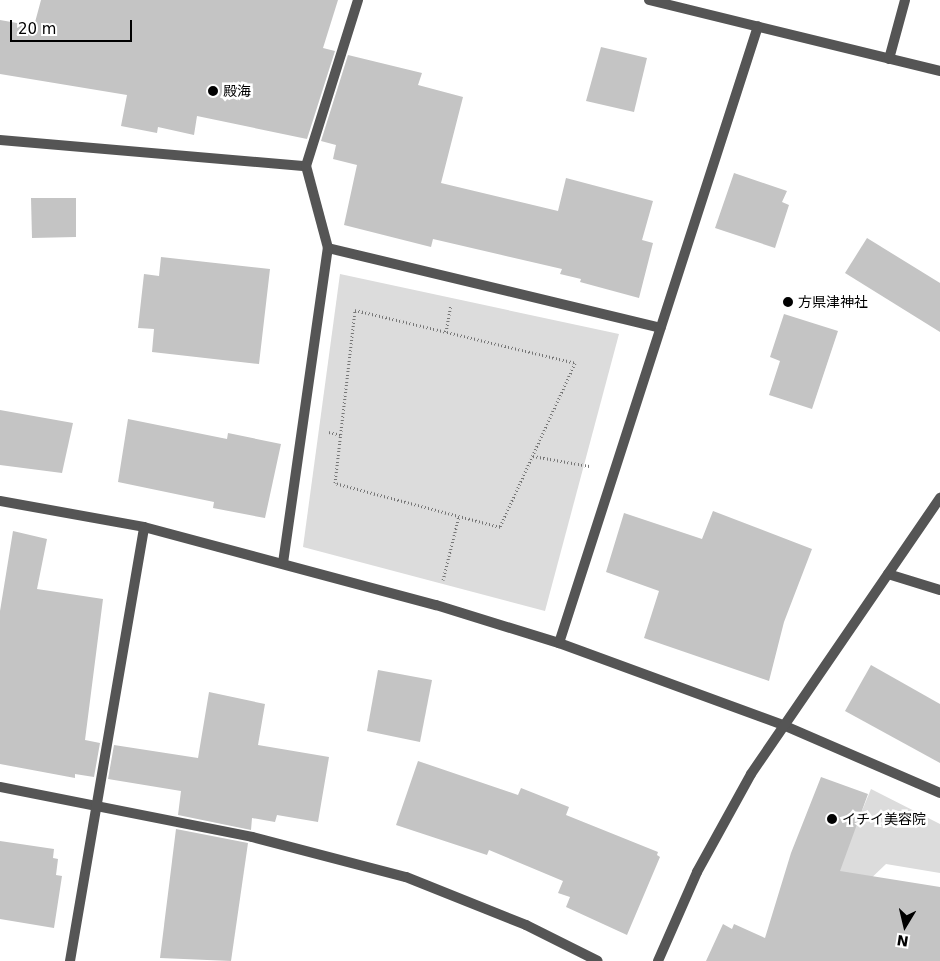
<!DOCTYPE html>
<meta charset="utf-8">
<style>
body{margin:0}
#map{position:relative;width:940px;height:961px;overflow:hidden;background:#fff;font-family:"DejaVu Sans","Noto Sans JP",sans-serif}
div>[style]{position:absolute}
.green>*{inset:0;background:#dcdcdc}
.building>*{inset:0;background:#c4c4c4}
.path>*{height:3px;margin-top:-1.5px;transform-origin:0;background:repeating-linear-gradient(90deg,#777 0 1px,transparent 0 3.5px)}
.minor>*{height:10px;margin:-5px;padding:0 5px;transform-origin:5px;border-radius:5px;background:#555}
.tertiary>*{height:10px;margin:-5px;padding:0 5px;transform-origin:5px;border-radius:5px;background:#555}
.dots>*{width:14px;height:14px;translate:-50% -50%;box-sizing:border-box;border:2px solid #fff;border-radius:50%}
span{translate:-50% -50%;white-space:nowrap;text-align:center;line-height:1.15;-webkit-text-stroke:5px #fff;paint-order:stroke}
.poi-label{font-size:14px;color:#000}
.left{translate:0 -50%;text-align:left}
.north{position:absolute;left:880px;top:901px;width:50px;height:50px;-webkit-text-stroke:4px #fff;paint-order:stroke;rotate:189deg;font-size:14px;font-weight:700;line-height:20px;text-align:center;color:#000}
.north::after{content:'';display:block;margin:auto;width:18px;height:22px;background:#000;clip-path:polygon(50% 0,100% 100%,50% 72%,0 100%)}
.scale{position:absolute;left:10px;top:20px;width:122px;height:22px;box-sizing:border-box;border:2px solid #000;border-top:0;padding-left:6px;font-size:15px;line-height:18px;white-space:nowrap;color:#000;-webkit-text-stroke:4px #fff;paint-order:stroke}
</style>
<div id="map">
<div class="green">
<i style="clip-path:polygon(340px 274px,619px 334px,545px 611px,303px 547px)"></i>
<i style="clip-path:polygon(871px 789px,940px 824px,940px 873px,886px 864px,865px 884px,826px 868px,859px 818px)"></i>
</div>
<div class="building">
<i style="clip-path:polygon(41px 0,338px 0,323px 48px,335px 51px,307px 139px,197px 116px,194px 135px,158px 127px,157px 133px,121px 126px,127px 95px,0 74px,0 20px,34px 26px)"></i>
<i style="clip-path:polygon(601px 47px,647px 58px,634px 112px,586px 101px)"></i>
<i style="clip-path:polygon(348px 55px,422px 73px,418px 85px,463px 97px,441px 183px,558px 211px,566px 178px,653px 201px,642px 240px,653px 243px,639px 298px,580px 282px,581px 279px,560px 274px,562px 269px,433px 239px,431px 247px,344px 225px,357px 165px,333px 159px,336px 145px,321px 141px)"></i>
<i style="clip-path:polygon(734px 173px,787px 191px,782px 202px,789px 205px,775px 248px,715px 228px)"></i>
<i style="clip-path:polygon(31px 198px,76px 198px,76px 237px,32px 238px)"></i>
<i style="clip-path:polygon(867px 238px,940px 283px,940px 332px,845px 273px)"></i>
<i style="clip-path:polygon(161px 257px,270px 269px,259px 364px,152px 352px,154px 329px,138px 328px,144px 274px,159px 276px)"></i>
<i style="clip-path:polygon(784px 314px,838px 331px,812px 409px,769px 395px,780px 361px,770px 357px)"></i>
<i style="clip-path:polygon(0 410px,73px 423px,62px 473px,0 465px)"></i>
<i style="clip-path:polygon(128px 419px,227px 439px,228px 433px,281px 444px,265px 518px,213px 508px,214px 502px,118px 482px)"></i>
<i style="clip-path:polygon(713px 511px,812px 549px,784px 622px,769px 681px,644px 638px,659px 591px,606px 572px,624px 513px,702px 539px)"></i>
<i style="clip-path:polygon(13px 531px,47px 539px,37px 589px,103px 599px,85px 740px,100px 743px,94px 777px,75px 774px,75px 778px,0 764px,0 611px)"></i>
<i style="clip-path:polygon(871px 665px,940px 704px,940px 763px,845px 711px)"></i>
<i style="clip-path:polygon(378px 670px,432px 680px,420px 742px,367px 731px)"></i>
<i style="clip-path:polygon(209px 692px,265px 704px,258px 745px,329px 757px,318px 822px,277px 815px,275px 822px,252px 818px,251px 830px,178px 815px,181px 791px,108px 779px,114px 745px,198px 758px)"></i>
<i style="clip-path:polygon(418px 761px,518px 795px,521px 788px,569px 807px,566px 815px,658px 852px,657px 855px,660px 857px,627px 935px,566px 907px,570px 897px,558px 893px,563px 881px,489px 850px,487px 855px,396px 825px)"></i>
<i style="clip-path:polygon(821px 777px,868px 794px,840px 871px,940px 887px,940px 961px,706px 961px,723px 924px,732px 929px,734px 924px,765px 938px,791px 853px)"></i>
<i style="clip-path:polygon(176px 829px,248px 843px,231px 961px,160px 958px)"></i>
<i style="clip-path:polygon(0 841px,54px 849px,53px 858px,58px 859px,56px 875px,62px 876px,54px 928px,0 919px)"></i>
</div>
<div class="path">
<i style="left:355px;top:310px;width:226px;rotate:13.5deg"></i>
<i style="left:575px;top:363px;width:180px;rotate:114.6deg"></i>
<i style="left:500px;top:527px;width:171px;rotate:-165.1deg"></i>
<i style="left:335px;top:483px;width:174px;rotate:-83.4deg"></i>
<i style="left:446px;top:332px;width:27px;rotate:-80deg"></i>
<i style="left:329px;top:432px;width:12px;rotate:14deg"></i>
<i style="left:533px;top:456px;width:57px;rotate:10.1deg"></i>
<i style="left:443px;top:580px;width:66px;rotate:-76deg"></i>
</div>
<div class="minor">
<i style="left:649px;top:0;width:300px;rotate:13.7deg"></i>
<i style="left:889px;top:59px;width:61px;rotate:-74.8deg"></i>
<i style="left:0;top:140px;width:307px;rotate:4.9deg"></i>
<i style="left:328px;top:248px;width:342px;rotate:13.5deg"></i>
<i style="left:0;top:501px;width:146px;rotate:10.2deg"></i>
<i style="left:144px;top:527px;width:302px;rotate:15deg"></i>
<i style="left:436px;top:605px;width:129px;rotate:17.2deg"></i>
<i style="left:559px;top:643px;width:239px;rotate:20.1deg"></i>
<i style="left:783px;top:725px;width:171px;rotate:23.4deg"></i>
<i style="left:283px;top:563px;width:318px;rotate:-81.9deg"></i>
<i style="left:328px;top:248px;width:85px;rotate:-105deg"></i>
<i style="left:306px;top:166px;width:174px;rotate:-72.6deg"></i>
<i style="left:888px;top:574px;width:54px;rotate:17.1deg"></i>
<i style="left:559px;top:643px;width:648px;rotate:-72.12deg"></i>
<i style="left:0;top:787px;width:257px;rotate:11.2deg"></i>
<i style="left:252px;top:837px;width:159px;rotate:14.6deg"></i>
<i style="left:406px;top:877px;width:129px;rotate:21.8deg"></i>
<i style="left:526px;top:925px;width:80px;rotate:26.6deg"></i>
<i style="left:70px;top:961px;width:440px;rotate:-80.3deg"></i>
</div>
<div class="tertiary">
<i style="left:658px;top:961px;width:97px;rotate:-66.3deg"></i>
<i style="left:697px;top:872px;width:112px;rotate:-61.1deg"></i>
<i style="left:751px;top:774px;width:335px;rotate:-55.6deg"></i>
</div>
<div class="dots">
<i style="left:213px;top:91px;background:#000"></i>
<i style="left:788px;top:302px;background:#000"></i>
<i style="left:832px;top:819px;background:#000"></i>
</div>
<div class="poi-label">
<span class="left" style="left:223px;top:91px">殿海</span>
<span class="left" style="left:798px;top:302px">方県津神社</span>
<span class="left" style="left:842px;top:819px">イチイ美容院</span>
</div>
<div class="north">N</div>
<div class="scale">20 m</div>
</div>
